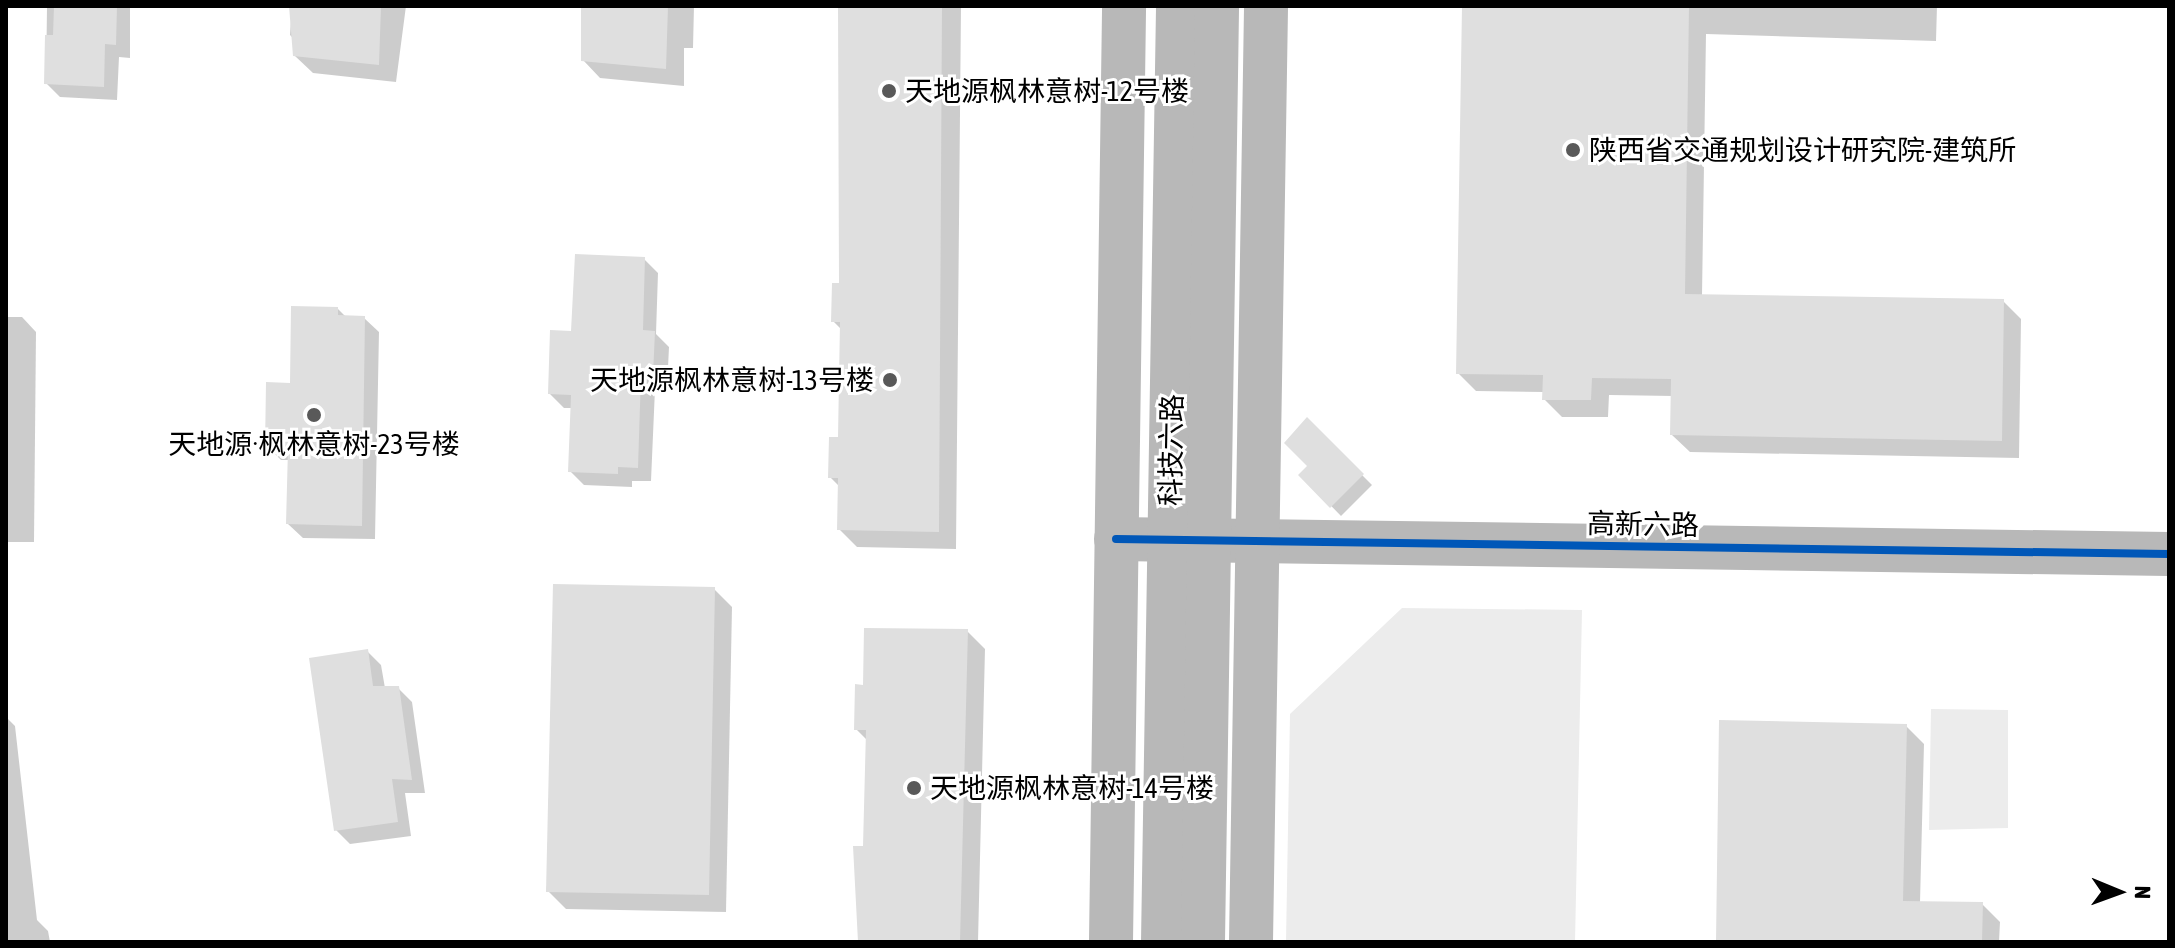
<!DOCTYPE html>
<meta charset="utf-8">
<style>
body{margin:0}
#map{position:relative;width:2175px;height:948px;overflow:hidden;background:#fff;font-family:"Asap Condensed","Noto Sans SC",sans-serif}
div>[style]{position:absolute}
.green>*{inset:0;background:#ececec}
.shadow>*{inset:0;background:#0003}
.building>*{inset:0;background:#dfdfdf}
.secondary>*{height:44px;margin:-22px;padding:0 22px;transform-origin:22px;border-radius:22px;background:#b8b8b8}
.cycleway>*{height:8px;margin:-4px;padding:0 4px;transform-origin:4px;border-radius:4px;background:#0057b8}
.dots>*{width:22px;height:22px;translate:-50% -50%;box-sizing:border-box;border:4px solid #fff;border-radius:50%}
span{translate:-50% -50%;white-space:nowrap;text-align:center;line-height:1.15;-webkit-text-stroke:6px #fff;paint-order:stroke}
.poi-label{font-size:28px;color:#000}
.left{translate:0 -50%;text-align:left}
.right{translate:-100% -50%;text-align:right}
.street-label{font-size:28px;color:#000}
.frame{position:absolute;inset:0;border:8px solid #000;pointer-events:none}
.north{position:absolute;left:2079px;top:852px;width:80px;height:80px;-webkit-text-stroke:6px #fff;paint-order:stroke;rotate:91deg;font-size:22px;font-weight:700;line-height:32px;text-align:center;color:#000}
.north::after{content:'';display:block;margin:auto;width:28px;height:36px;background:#000;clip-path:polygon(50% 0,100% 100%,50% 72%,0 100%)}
</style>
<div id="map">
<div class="green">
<i style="clip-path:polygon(1402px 608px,1582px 610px,1575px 942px,1286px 942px,1290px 714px)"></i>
<i style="clip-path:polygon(1931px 709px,2008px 710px,2008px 828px,1929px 830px)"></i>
</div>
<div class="shadow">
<i style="clip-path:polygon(47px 6px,130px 6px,130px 58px,119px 57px,117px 100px,60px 97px,46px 83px)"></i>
<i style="clip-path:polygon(292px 6px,406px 6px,396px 82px,313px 73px,295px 56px,296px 41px,290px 35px)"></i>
<i style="clip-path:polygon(584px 6px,694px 6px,693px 48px,684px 48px,684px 86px,600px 78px,583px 60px)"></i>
<i style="clip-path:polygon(840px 6px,961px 6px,956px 549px,857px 547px,839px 529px,840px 487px,830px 477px,840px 440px,842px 330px,833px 321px,841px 285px)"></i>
<i style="clip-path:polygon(1464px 6px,1937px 6px,1936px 41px,1706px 34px,1702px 296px,2003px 301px,2021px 319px,2019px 458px,1690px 452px,1672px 435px,1673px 396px,1609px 395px,1608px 417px,1562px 417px,1544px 399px,1544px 392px,1476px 391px,1458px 373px)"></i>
<i style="clip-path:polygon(644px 259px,658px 273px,656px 334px,669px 347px,667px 389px,655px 389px,651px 481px,632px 481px,632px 487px,584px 485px,570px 471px,573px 408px,564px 408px,550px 394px,573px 333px)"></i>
<i style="clip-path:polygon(338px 309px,346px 317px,364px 318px,379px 332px,375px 539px,303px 538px,288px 524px,290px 460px,281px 460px,267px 446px,292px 385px)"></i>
<i style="clip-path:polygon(6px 317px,22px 317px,36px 332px,34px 542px,6px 542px)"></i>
<i style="clip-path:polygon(1307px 420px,1372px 485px,1341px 516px,1301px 475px,1309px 466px)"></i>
<i style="clip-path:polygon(714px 589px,732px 607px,726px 912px,566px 909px,548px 891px)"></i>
<i style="clip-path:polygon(967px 631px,985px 649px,978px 942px,860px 942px,855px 848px,865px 848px,867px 740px,856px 729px,865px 687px)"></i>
<i style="clip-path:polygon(367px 651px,381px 665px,385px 688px,398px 688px,412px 702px,425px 793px,405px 793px,411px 836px,350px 844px,336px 830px)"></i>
<i style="clip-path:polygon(6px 717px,15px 726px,37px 920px,48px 931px,50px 942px,6px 942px)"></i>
<i style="clip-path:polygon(1906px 726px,1924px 744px,1920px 903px,1982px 904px,2000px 922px,1999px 942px,1718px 942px)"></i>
</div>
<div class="building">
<i style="clip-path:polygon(54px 6px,117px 6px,116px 45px,105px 44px,104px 87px,44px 84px,45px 35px,53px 35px)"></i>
<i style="clip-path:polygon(289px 6px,381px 6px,379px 65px,293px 56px)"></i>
<i style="clip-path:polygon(581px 6px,668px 6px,666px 69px,581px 61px)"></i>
<i style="clip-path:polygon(838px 6px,942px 6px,939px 532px,837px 530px,838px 478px,828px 478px,829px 437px,838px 437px,840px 322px,831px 322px,832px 283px,839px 283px)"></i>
<i style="clip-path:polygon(1462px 6px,1689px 6px,1685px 294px,2004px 299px,2002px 441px,1670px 435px,1671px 379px,1592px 378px,1591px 400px,1542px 400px,1543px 375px,1456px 374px)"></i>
<i style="clip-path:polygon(575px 254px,645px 257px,643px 330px,655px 331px,653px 376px,641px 375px,638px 468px,618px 467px,618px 474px,568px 472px,571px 395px,548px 394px,550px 330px,571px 331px)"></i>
<i style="clip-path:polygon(291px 306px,338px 307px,338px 315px,365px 316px,362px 526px,286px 524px,288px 448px,265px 447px,266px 382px,290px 383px)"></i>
<i style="clip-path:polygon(1307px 417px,1364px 474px,1330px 508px,1298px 475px,1307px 466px,1284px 443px)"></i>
<i style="clip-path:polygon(553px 584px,715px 587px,709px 895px,546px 892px)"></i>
<i style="clip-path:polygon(864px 628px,968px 629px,960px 942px,858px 942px,853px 846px,863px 846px,866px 730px,854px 730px,855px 684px,863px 685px)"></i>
<i style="clip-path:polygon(368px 649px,373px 686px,399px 686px,412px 780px,392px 779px,398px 822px,334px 831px,309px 658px)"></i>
<i style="clip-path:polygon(1719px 720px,1907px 724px,1903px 901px,1983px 902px,1982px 942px,1716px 942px)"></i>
</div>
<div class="secondary">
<i style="left:1116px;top:539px;width:1053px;rotate:0.82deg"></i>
<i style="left:1111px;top:942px;width:936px;rotate:-89.2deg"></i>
<i style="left:1163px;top:942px;width:936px;rotate:-89.08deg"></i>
<i style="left:1203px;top:942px;width:936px;rotate:-89.14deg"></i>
<i style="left:1251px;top:942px;width:936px;rotate:-89.08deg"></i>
</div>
<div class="cycleway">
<i style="left:1116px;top:539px;width:1053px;rotate:0.82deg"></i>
</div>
<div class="dots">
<i style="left:889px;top:91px;background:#595959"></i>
<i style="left:1573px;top:150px;background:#595959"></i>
<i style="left:890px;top:380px;background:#595959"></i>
<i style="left:314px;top:415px;background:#595959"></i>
<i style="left:914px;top:788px;background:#595959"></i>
</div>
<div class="poi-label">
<span class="left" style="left:905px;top:91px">天地源枫林意树-12号楼</span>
<span class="left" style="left:1589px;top:150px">陕西省交通规划设计研究院-建筑所</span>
<span class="right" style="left:874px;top:380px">天地源枫林意树-13号楼</span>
<span style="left:314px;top:444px">天地源·枫林意树-23号楼</span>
<span class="left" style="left:930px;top:788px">天地源枫林意树-14号楼</span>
</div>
<div class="street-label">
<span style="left:1171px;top:450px;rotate:-89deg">科技六路</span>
<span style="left:1643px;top:524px;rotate:1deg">高新六路</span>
</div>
<div class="frame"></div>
<div class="north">N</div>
</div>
